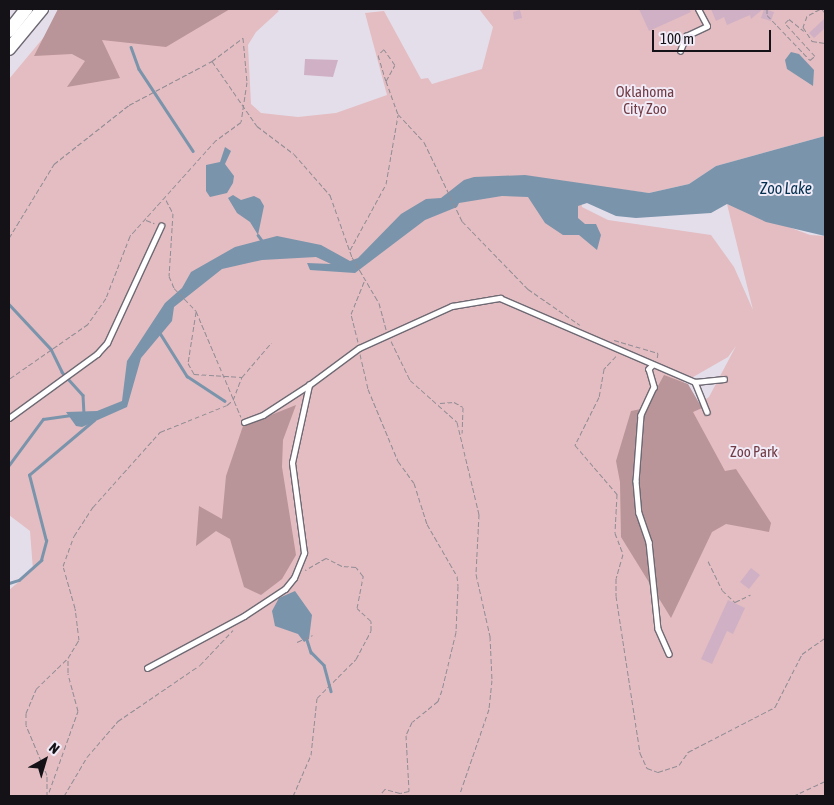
<!DOCTYPE html>
<style>
body{margin:0}
#map{position:relative;width:834px;height:805px;overflow:hidden;background:#e4deea;font-family:"Asap Condensed",sans-serif}
div>[style]{position:absolute}
.green>*{inset:0;background:#e3bdc1}
.forest>*{inset:0;background:#b99498}
.water>*{inset:0;background:#7a94ac}
.stream>*{height:2.5px;margin:-1.25px;padding:0 1.25px;transform-origin:1.25px;border-radius:1.25px;background:#7a94ac}
.building>*{inset:0;background:#d0b0c5}
.path>*{height:1px;margin-top:-0.5px;transform-origin:0;background:repeating-linear-gradient(90deg,#918c95 0 5px,transparent 0 7.5px)}
.roads{filter:drop-shadow(1px 0 #6e6973) drop-shadow(-1px 0 #6e6973) drop-shadow(0 1px #6e6973) drop-shadow(0 -1px #6e6973)}
.lane>*{height:4.5px;margin:-2.25px;padding:0 2.25px;transform-origin:2.25px;border-radius:2.25px;background:#fff}
.secondary>*{height:12px;margin:-6px;padding:0 6px;transform-origin:6px;border-radius:6px;background:#fff}
span{translate:-50% -50%;white-space:nowrap;text-align:center;line-height:1.15;-webkit-text-stroke:4px #f1ebf7;paint-order:stroke}
.park-label{font-size:15px;color:#713c45}
.water-label{font-size:16px;color:#002f50;font-style:italic}
.frame{position:absolute;inset:0;border:10px solid #141216;pointer-events:none}
.north{position:absolute;left:20px;top:735px;width:50px;height:50px;-webkit-text-stroke:4px #f1ebf7;paint-order:stroke;rotate:39deg;font-size:14px;font-weight:700;line-height:20px;text-align:center;color:#141216}
.north::after{content:'';display:block;margin:auto;width:18px;height:22px;background:#141216;clip-path:polygon(50% 0,100% 100%,50% 72%,0 100%)}
.scale{position:absolute;left:652px;top:30px;width:119px;height:22px;box-sizing:border-box;border:2px solid #141216;border-top:0;padding-left:6px;font-size:15px;line-height:18px;white-space:nowrap;color:#141216;-webkit-text-stroke:4px #f1ebf7;paint-order:stroke}
</style>
<div id="map">
<div class="green">
<i style="clip-path:polygon(evenodd,59px 9px,276px 9px,279px 11px,256px 32px,248px 45px,251px 104px,261px 113px,298px 117px,336px 113px,387px 95px,365px 13px,384px 11px,421px 79px,428px 78px,432px 84px,482px 69px,493px 27px,479px 9px,825px 9px,825px 136px,716px 166px,689px 184px,649px 193px,578px 184px,582px 207px,608px 220px,711px 235px,734px 267px,753px 310px,727px 204px,810px 235px,825px 236px,825px 796px,9px 796px,9px 590px,33px 570px,30px 531px,9px 515px,9px 79px,49px 31px,59px 9px,736px 346px,709px 397px,695px 407px,660px 396px,728px 357px,736px 346px)"></i>
</div>
<div class="forest">
<i style="clip-path:polygon(58px 9px,230px 9px,166px 47px,102px 40px,120px 78px,67px 87px,85px 61px,72px 54px,34px 56px)"></i>
<i style="clip-path:polygon(664px 375px,688px 384px,702px 408px,693px 412px,725px 471px,736px 469px,771px 523px,769px 532px,726px 524px,712px 532px,671px 618px,621px 537px,620px 482px,616px 461px,631px 411px,646px 408px)"></i>
<i style="clip-path:polygon(296px 405px,283px 440px,282px 467px,296px 555px,282px 579px,261px 595px,244px 587px,230px 539px,216px 531px,196px 546px,199px 506px,222px 519px,226px 476px,243px 426px)"></i>
</div>
<div class="water">
<i style="clip-path:polygon(791px 52px,799px 54px,814px 70px,813px 86px,787px 69px,785px 60px)"></i>
<i style="clip-path:polygon(825px 136px,825px 236px,766px 222px,727px 204px,711px 213px,636px 218px,616px 216px,587px 203px,578px 206px,578px 218px,585px 224px,596px 224px,601px 235px,597px 250px,579px 235px,563px 235px,545px 223px,528px 197px,502px 196px,459px 203px,457px 207px,425px 220px,355px 273px,310px 270px,307px 263px,331px 264px,316px 257px,262px 260px,222px 269px,174px 307px,172px 321px,141px 358px,127px 407px,82px 427px,76px 426px,66px 412px,97px 411px,122px 401px,127px 361px,165px 303px,182px 288px,191px 272px,235px 247px,277px 236px,321px 245px,350px 261px,358px 258px,401px 214px,426px 199px,441px 198px,464px 180px,474px 177px,525px 175px,649px 193px,689px 184px,716px 166px)"></i>
<i style="clip-path:polygon(225px 147px,231px 151px,225px 164px,234px 176px,233px 183px,227px 193px,210px 197px,206px 191px,206px 165px,220px 162px)"></i>
<i style="clip-path:polygon(233px 195px,241px 200px,254px 196px,260px 199px,264px 206px,258px 235px,250px 222px,237px 213px,228px 198px)"></i>
<i style="clip-path:polygon(295px 591px,312px 615px,309px 639px,304px 642px,298px 634px,275px 626px,272px 611px,279px 598px)"></i>
</div>
<div class="stream">
<i style="left:131px;top:47px;width:23px;rotate:70deg"></i>
<i style="left:139px;top:69px;width:98px;rotate:56.6deg"></i>
<i style="left:258px;top:235px;width:9px;rotate:54deg"></i>
<i style="left:9px;top:304px;width:62px;rotate:47deg"></i>
<i style="left:51px;top:349px;width:25px;rotate:64deg"></i>
<i style="left:62px;top:372px;width:31px;rotate:48deg"></i>
<i style="left:83px;top:395px;width:20px;rotate:87deg"></i>
<i style="left:160px;top:333px;width:51px;rotate:57.9deg"></i>
<i style="left:187px;top:376px;width:45px;rotate:33.3deg"></i>
<i style="left:9px;top:465px;width:57px;rotate:-53.5deg"></i>
<i style="left:43px;top:419px;width:28px;rotate:-8deg"></i>
<i style="left:9px;top:583px;width:10px;rotate:-17deg"></i>
<i style="left:19px;top:580px;width:30px;rotate:-42deg"></i>
<i style="left:41px;top:560px;width:20px;rotate:-75deg"></i>
<i style="left:46px;top:541px;width:68px;rotate:-104.4deg"></i>
<i style="left:29px;top:475px;width:85px;rotate:-40.2deg"></i>
<i style="left:307px;top:640px;width:13px;rotate:72deg"></i>
<i style="left:311px;top:652px;width:18px;rotate:45deg"></i>
<i style="left:324px;top:665px;width:27px;rotate:75deg"></i>
</div>
<div class="building">
<i style="clip-path:polygon(639px 9px,689px 9px,691px 12px,649px 31px)"></i>
<i style="clip-path:polygon(711px 9px,763px 9px,751px 19px,750px 15px,727px 25px,724px 17px,716px 21px)"></i>
<i style="clip-path:polygon(764px 9px,774px 12px,771px 21px,761px 18px)"></i>
<i style="clip-path:polygon(520px 10px,522px 18px,514px 20px,513px 12px)"></i>
<i style="clip-path:polygon(825px 18px,825px 28px,814px 38px,809px 33px)"></i>
<i style="clip-path:polygon(305px 59px,338px 60px,333px 77px,304px 75px)"></i>
<i style="clip-path:polygon(751px 568px,760px 575px,749px 589px,740px 582px)"></i>
<i style="clip-path:polygon(728px 600px,745px 608px,733px 634px,727px 631px,712px 664px,701px 659px)"></i>
</div>
<div class="path">
<i style="left:767px;top:9px;width:6px;rotate:90deg"></i>
<i style="left:767px;top:15px;width:62px;rotate:46.3deg"></i>
<i style="left:810px;top:60px;width:6px;rotate:-39deg"></i>
<i style="left:815px;top:56px;width:45px;rotate:-132.3deg"></i>
<i style="left:785px;top:23px;width:6px;rotate:-45deg"></i>
<i style="left:789px;top:19px;width:19px;rotate:39deg"></i>
<i style="left:820px;top:9px;width:15px;rotate:152deg"></i>
<i style="left:807px;top:16px;width:12px;rotate:110deg"></i>
<i style="left:803px;top:27px;width:17px;rotate:57deg"></i>
<i style="left:812px;top:41px;width:13px;rotate:9deg"></i>
<i style="left:822px;top:9px;width:5px;rotate:53deg"></i>
<i style="left:212px;top:61px;width:79px;rotate:55.3deg"></i>
<i style="left:257px;top:126px;width:46px;rotate:37.1deg"></i>
<i style="left:294px;top:154px;width:55px;rotate:48.7deg"></i>
<i style="left:330px;top:195px;width:66px;rotate:70.5deg"></i>
<i style="left:352px;top:257px;width:53px;rotate:59.6deg"></i>
<i style="left:379px;top:303px;width:28px;rotate:75deg"></i>
<i style="left:386px;top:81px;width:18px;rotate:-61deg"></i>
<i style="left:395px;top:65px;width:19px;rotate:-125deg"></i>
<i style="left:384px;top:49px;width:8px;rotate:135deg"></i>
<i style="left:378px;top:55px;width:27px;rotate:73deg"></i>
<i style="left:386px;top:81px;width:15px;rotate:70deg"></i>
<i style="left:391px;top:95px;width:20px;rotate:70deg"></i>
<i style="left:398px;top:114px;width:38px;rotate:47deg"></i>
<i style="left:424px;top:142px;width:88px;rotate:64.3deg"></i>
<i style="left:462px;top:221px;width:95px;rotate:45.9deg"></i>
<i style="left:528px;top:289px;width:63px;rotate:34.7deg"></i>
<i style="left:166px;top:200px;width:15px;rotate:62deg"></i>
<i style="left:173px;top:213px;width:63px;rotate:93.6deg"></i>
<i style="left:169px;top:276px;width:13px;rotate:67deg"></i>
<i style="left:174px;top:288px;width:32px;rotate:46deg"></i>
<i style="left:196px;top:311px;width:115px;rotate:67deg"></i>
<i style="left:146px;top:220px;width:9px;rotate:21deg"></i>
<i style="left:9px;top:238px;width:87px;rotate:-58.7deg"></i>
<i style="left:54px;top:164px;width:95px;rotate:-38.2deg"></i>
<i style="left:129px;top:105px;width:94px;rotate:-27.9deg"></i>
<i style="left:212px;top:61px;width:39px;rotate:-37deg"></i>
<i style="left:243px;top:38px;width:44px;rotate:84.8deg"></i>
<i style="left:247px;top:82px;width:40px;rotate:98.5deg"></i>
<i style="left:241px;top:122px;width:31px;rotate:144deg"></i>
<i style="left:216px;top:140px;width:129px;rotate:131.9deg"></i>
<i style="left:130px;top:236px;width:66px;rotate:111.2deg"></i>
<i style="left:106px;top:298px;width:32px;rotate:125deg"></i>
<i style="left:88px;top:324px;width:96px;rotate:145.2deg"></i>
<i style="left:350px;top:250px;width:75px;rotate:-61.4deg"></i>
<i style="left:386px;top:184px;width:70px;rotate:-80.1deg"></i>
<i style="left:196px;top:312px;width:52px;rotate:98.9deg"></i>
<i style="left:188px;top:363px;width:13px;rotate:61deg"></i>
<i style="left:194px;top:374px;width:48px;rotate:3.6deg"></i>
<i style="left:242px;top:377px;width:45px;rotate:-49.5deg"></i>
<i style="left:614px;top:340px;width:46px;rotate:16.5deg"></i>
<i style="left:658px;top:353px;width:6px;rotate:99deg"></i>
<i style="left:391px;top:341px;width:43px;rotate:64deg"></i>
<i style="left:410px;top:380px;width:63px;rotate:41.8deg"></i>
<i style="left:457px;top:422px;width:95px;rotate:76.6deg"></i>
<i style="left:479px;top:514px;width:60px;rotate:92.9deg"></i>
<i style="left:476px;top:574px;width:64px;rotate:77.3deg"></i>
<i style="left:490px;top:636px;width:44px;rotate:87.4deg"></i>
<i style="left:492px;top:680px;width:29px;rotate:96deg"></i>
<i style="left:489px;top:709px;width:92px;rotate:109deg"></i>
<i style="left:358px;top:342px;width:29px;rotate:-104deg"></i>
<i style="left:351px;top:314px;width:35px;rotate:-68deg"></i>
<i style="left:360px;top:354px;width:36px;rotate:77deg"></i>
<i style="left:368px;top:389px;width:78px;rotate:67.4deg"></i>
<i style="left:398px;top:461px;width:27px;rotate:54deg"></i>
<i style="left:414px;top:483px;width:43px;rotate:72.4deg"></i>
<i style="left:427px;top:524px;width:60px;rotate:60deg"></i>
<i style="left:457px;top:576px;width:10px;rotate:84deg"></i>
<i style="left:458px;top:586px;width:46px;rotate:92.5deg"></i>
<i style="left:456px;top:632px;width:60px;rotate:103.6deg"></i>
<i style="left:442px;top:690px;width:12px;rotate:110deg"></i>
<i style="left:438px;top:701px;width:33px;rotate:141deg"></i>
<i style="left:412px;top:722px;width:14px;rotate:115deg"></i>
<i style="left:406px;top:735px;width:56px;rotate:86.9deg"></i>
<i style="left:409px;top:791px;width:9px;rotate:167deg"></i>
<i style="left:400px;top:793px;width:16px;rotate:-165deg"></i>
<i style="left:385px;top:789px;width:9px;rotate:131deg"></i>
<i style="left:616px;top:356px;width:18px;rotate:133deg"></i>
<i style="left:604px;top:369px;width:28px;rotate:100deg"></i>
<i style="left:599px;top:397px;width:54px;rotate:116.6deg"></i>
<i style="left:575px;top:445px;width:65px;rotate:49.4deg"></i>
<i style="left:617px;top:494px;width:39px;rotate:93deg"></i>
<i style="left:615px;top:533px;width:22px;rotate:69deg"></i>
<i style="left:623px;top:554px;width:25px;rotate:106deg"></i>
<i style="left:616px;top:578px;width:18px;rotate:90deg"></i>
<i style="left:616px;top:596px;width:159px;rotate:81.3deg"></i>
<i style="left:640px;top:753px;width:17px;rotate:65deg"></i>
<i style="left:647px;top:768px;width:12px;rotate:20deg"></i>
<i style="left:658px;top:772px;width:22px;rotate:-18deg"></i>
<i style="left:679px;top:765px;width:16px;rotate:-55deg"></i>
<i style="left:688px;top:752px;width:98px;rotate:-27.3deg"></i>
<i style="left:775px;top:707px;width:59px;rotate:-63deg"></i>
<i style="left:802px;top:654px;width:28px;rotate:-35deg"></i>
<i style="left:440px;top:403px;width:14px;rotate:-4deg"></i>
<i style="left:454px;top:402px;width:10px;rotate:29deg"></i>
<i style="left:463px;top:407px;width:26px;rotate:92deg"></i>
<i style="left:708px;top:561px;width:32px;rotate:64deg"></i>
<i style="left:722px;top:590px;width:18px;rotate:43deg"></i>
<i style="left:735px;top:602px;width:17px;rotate:-25deg"></i>
<i style="left:297px;top:642px;width:17px;rotate:-24deg"></i>
<i style="left:49px;top:792px;width:86px;rotate:-70.3deg"></i>
<i style="left:78px;top:711px;width:39px;rotate:-105deg"></i>
<i style="left:68px;top:673px;width:15px;rotate:-90deg"></i>
<i style="left:47px;top:796px;width:21px;rotate:-90deg"></i>
<i style="left:47px;top:775px;width:54px;rotate:-112.8deg"></i>
<i style="left:26px;top:725px;width:12px;rotate:-90deg"></i>
<i style="left:26px;top:713px;width:26px;rotate:-67deg"></i>
<i style="left:36px;top:689px;width:45px;rotate:-44.1deg"></i>
<i style="left:68px;top:658px;width:21px;rotate:-59deg"></i>
<i style="left:79px;top:640px;width:32px;rotate:-97deg"></i>
<i style="left:75px;top:608px;width:44px;rotate:-105.9deg"></i>
<i style="left:63px;top:566px;width:32px;rotate:-70deg"></i>
<i style="left:74px;top:536px;width:35px;rotate:-57deg"></i>
<i style="left:93px;top:507px;width:101px;rotate:-48.2deg"></i>
<i style="left:160px;top:432px;width:72px;rotate:-21.9deg"></i>
<i style="left:227px;top:405px;width:8px;rotate:-40deg"></i>
<i style="left:233px;top:400px;width:25px;rotate:-69deg"></i>
<i style="left:64px;top:796px;width:45px;rotate:-59.5deg"></i>
<i style="left:87px;top:757px;width:48px;rotate:-49.3deg"></i>
<i style="left:118px;top:721px;width:99px;rotate:-34.3deg"></i>
<i style="left:200px;top:665px;width:48px;rotate:-46.7deg"></i>
<i style="left:293px;top:796px;width:45px;rotate:-66.3deg"></i>
<i style="left:311px;top:755px;width:57px;rotate:-84deg"></i>
<i style="left:317px;top:698px;width:55px;rotate:-45deg"></i>
<i style="left:356px;top:659px;width:32px;rotate:-62deg"></i>
<i style="left:371px;top:631px;width:10px;rotate:-90deg"></i>
<i style="left:371px;top:621px;width:19px;rotate:-137deg"></i>
<i style="left:357px;top:608px;width:33px;rotate:-79deg"></i>
<i style="left:363px;top:576px;width:11px;rotate:-128deg"></i>
<i style="left:356px;top:567px;width:14px;rotate:-176deg"></i>
<i style="left:342px;top:566px;width:18px;rotate:-153deg"></i>
<i style="left:326px;top:558px;width:24px;rotate:150deg"></i>
<i style="left:793px;top:796px;width:35px;rotate:-25deg"></i>
</div>
<div class="roads">
<div class="lane">
<i style="left:680px;top:51px;width:16px;rotate:-68deg"></i>
<i style="left:686px;top:36px;width:23px;rotate:-25deg"></i>
<i style="left:707px;top:26px;width:19px;rotate:-118deg"></i>
<i style="left:653px;top:365px;width:6px;rotate:135deg"></i>
<i style="left:649px;top:369px;width:19px;rotate:74deg"></i>
<i style="left:654px;top:387px;width:31px;rotate:115deg"></i>
<i style="left:641px;top:415px;width:66px;rotate:94.3deg"></i>
<i style="left:636px;top:481px;width:32px;rotate:85deg"></i>
<i style="left:639px;top:513px;width:31px;rotate:71deg"></i>
<i style="left:649px;top:542px;width:87px;rotate:84.1deg"></i>
<i style="left:658px;top:629px;width:27px;rotate:66deg"></i>
<i style="left:695px;top:382px;width:29px;rotate:-6deg"></i>
<i style="left:9px;top:418px;width:109px;rotate:-36deg"></i>
<i style="left:97px;top:354px;width:15px;rotate:-48deg"></i>
<i style="left:107px;top:343px;width:129px;rotate:-65.2deg"></i>
<i style="left:244px;top:422px;width:20px;rotate:-20deg"></i>
<i style="left:263px;top:415px;width:55px;rotate:-33.1deg"></i>
<i style="left:147px;top:668px;width:110px;rotate:-28.2deg"></i>
<i style="left:244px;top:616px;width:49px;rotate:-33.4deg"></i>
<i style="left:285px;top:589px;width:14px;rotate:-51deg"></i>
<i style="left:294px;top:578px;width:27px;rotate:-68deg"></i>
<i style="left:304px;top:553px;width:91px;rotate:-97.6deg"></i>
<i style="left:292px;top:463px;width:80px;rotate:-77.7deg"></i>
<i style="left:309px;top:385px;width:62px;rotate:-36.5deg"></i>
<i style="left:359px;top:348px;width:102px;rotate:-24.3deg"></i>
<i style="left:452px;top:306px;width:49px;rotate:-9.5deg"></i>
<i style="left:500px;top:298px;width:212px;rotate:23.3deg"></i>
<i style="left:695px;top:382px;width:32px;rotate:68deg"></i>
</div>
<div class="secondary">
<i style="left:9px;top:31px;width:28px;rotate:-52deg"></i>
<i style="left:9px;top:49px;width:52px;rotate:-50.5deg"></i>
</div>
</div>
<div class="park-label">
<span style="left:645px;top:100px">Oklahoma<br>City Zoo</span>
<span style="left:754px;top:452px">Zoo Park</span>
</div>
<div class="water-label">
<span style="left:786px;top:188px">Zoo Lake</span>
</div>
<div class="frame"></div>
<div class="north">N</div>
<div class="scale">100 m</div>
</div>
